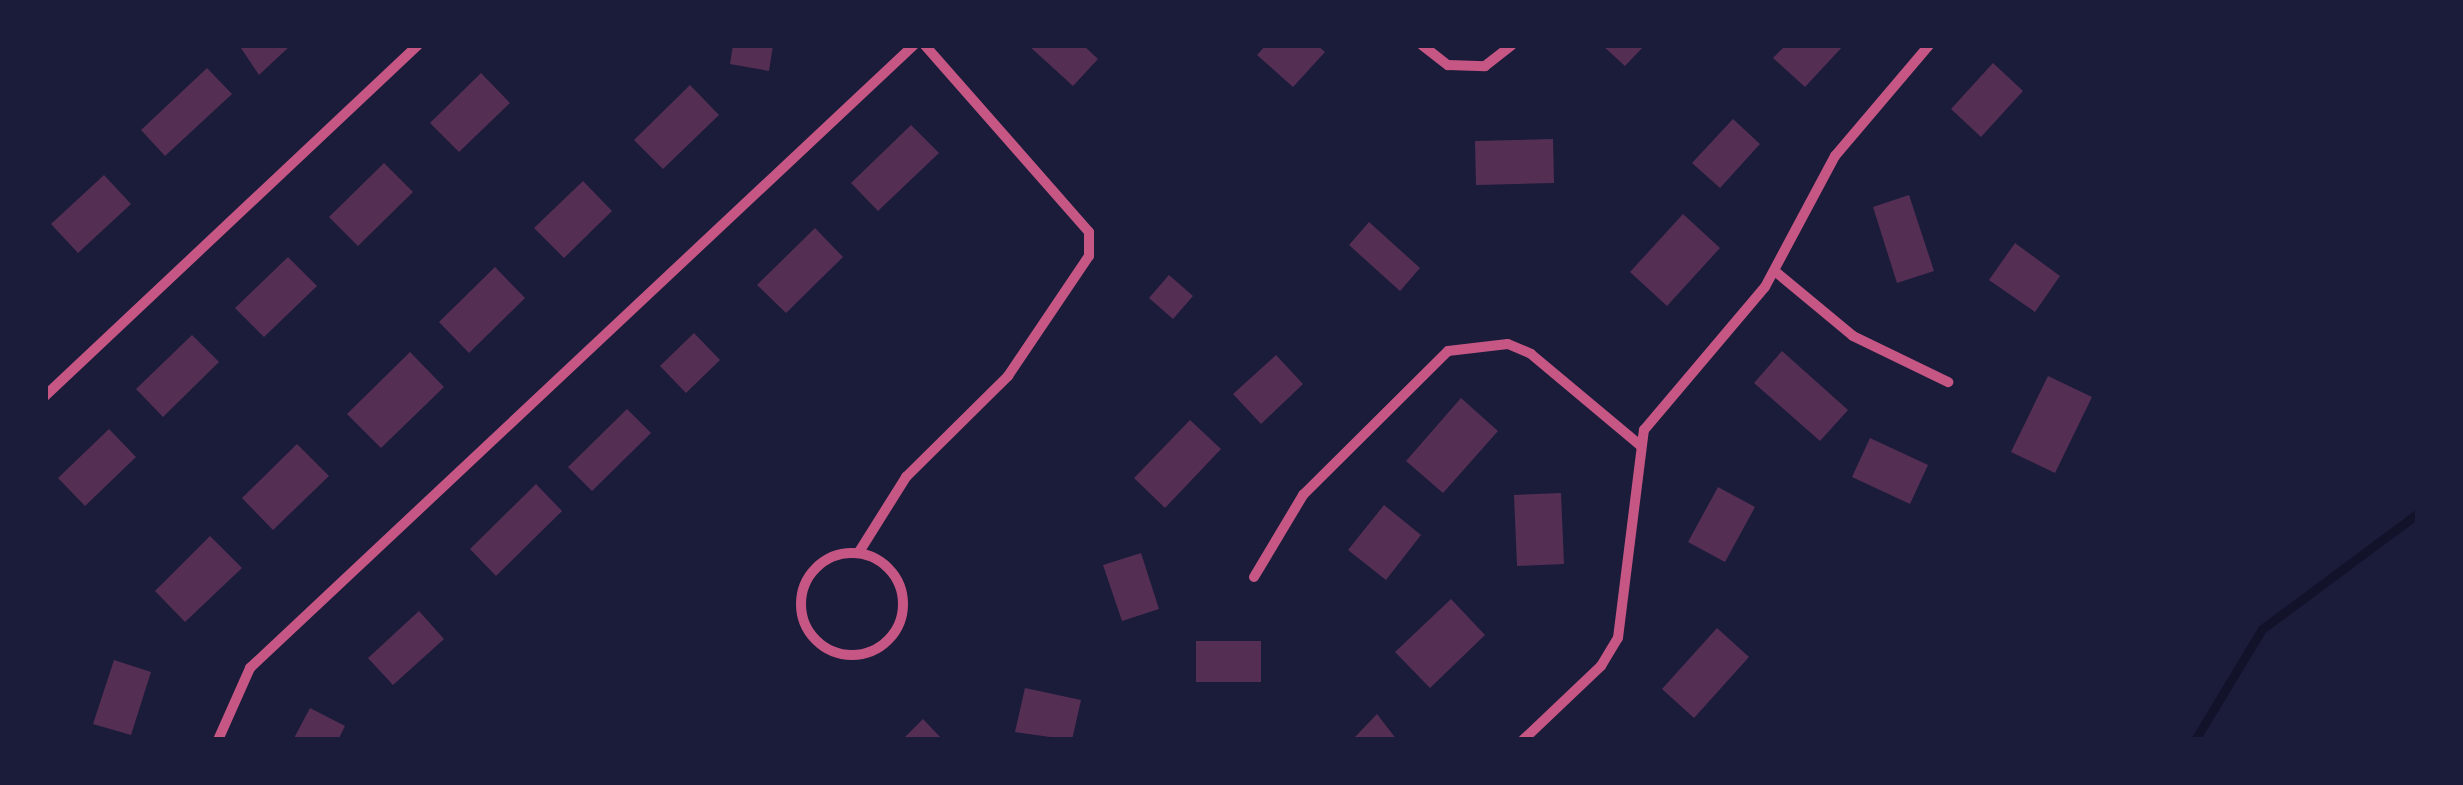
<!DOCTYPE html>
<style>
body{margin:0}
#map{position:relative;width:2463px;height:785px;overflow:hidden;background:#1b1b3a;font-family:"Varela Round",sans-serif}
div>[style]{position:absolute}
.stream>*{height:9px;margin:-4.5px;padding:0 4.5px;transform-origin:4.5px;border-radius:4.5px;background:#12122b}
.building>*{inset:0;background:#542f53}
.minor>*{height:10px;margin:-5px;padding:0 5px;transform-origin:5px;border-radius:5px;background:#c65784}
.minor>.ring{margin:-5px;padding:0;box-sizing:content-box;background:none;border:10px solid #c65784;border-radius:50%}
span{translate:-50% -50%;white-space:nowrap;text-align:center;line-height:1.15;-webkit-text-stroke:9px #1b1b3a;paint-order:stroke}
.frame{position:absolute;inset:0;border:48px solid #1b1b3a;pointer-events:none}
</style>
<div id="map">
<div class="stream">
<i style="left:2195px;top:740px;width:130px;rotate:-58.9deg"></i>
<i style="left:2262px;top:629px;width:194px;rotate:-36.6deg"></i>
</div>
<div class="building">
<i style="clip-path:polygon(239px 45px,291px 45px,259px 75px)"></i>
<i style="clip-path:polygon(733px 45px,773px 45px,769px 71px,730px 64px)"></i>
<i style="clip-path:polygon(1028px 45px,1083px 45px,1098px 59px,1073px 86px)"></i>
<i style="clip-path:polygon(1266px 45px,1317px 45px,1325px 52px,1293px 87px,1257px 55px)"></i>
<i style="clip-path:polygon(1602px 45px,1645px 45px,1625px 66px)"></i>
<i style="clip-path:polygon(1786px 45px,1844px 45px,1805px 87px,1773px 58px)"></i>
<i style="clip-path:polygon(1993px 63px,2023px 91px,1981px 137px,1951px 109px)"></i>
<i style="clip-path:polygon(207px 68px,232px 94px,165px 156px,141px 130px)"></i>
<i style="clip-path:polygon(481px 73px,510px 103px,459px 152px,430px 123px)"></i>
<i style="clip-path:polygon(690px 85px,719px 115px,663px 169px,634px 140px)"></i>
<i style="clip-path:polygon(1733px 119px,1760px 144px,1720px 188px,1692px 163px)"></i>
<i style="clip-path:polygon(911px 125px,939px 153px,878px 211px,851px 183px)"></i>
<i style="clip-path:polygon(1553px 139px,1554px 183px,1476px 185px,1475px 141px)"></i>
<i style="clip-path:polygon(384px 163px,413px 192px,358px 246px,329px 217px)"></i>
<i style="clip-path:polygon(104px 175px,131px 204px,78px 253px,51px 224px)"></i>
<i style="clip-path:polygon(583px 181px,612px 211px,564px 258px,534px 228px)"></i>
<i style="clip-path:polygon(1909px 195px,1934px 271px,1897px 283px,1873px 207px)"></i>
<i style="clip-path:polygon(1683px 214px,1720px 248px,1667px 306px,1630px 272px)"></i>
<i style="clip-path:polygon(1369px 222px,1420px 268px,1400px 291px,1349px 245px)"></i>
<i style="clip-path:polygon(815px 228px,843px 257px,786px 313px,757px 285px)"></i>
<i style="clip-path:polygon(2015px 243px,2060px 276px,2035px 312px,1989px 280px)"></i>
<i style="clip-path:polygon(288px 257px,317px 286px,264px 337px,235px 308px)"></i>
<i style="clip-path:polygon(495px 267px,525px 298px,469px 353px,439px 322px)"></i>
<i style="clip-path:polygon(1169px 275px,1193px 296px,1173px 319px,1149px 298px)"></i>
<i style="clip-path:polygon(694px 333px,720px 360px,686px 393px,660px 366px)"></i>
<i style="clip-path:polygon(192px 335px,219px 362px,163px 417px,136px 389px)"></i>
<i style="clip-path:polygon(1782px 351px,1848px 410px,1820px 441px,1754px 383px)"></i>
<i style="clip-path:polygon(410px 352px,444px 387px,381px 448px,347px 414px)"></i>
<i style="clip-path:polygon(1276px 355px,1303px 384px,1261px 424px,1233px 394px)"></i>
<i style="clip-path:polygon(2048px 376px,2092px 397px,2055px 473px,2011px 452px)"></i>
<i style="clip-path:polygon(1461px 398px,1498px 431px,1443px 493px,1406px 461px)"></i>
<i style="clip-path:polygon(627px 409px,651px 433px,592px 491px,568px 467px)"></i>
<i style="clip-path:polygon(1190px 420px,1221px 449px,1165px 508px,1134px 478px)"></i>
<i style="clip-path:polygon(109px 429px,136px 457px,85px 506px,58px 478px)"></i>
<i style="clip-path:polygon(1870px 438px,1928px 465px,1910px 504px,1852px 477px)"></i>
<i style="clip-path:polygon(297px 444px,329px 476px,273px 530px,242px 498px)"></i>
<i style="clip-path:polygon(536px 484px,562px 511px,496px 576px,470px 549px)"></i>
<i style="clip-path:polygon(1718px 487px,1755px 507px,1725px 562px,1688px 542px)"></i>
<i style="clip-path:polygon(1561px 493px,1564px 564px,1517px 566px,1514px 495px)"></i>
<i style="clip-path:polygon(1384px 505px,1421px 535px,1386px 580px,1348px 550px)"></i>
<i style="clip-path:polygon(210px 536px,242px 568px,185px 622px,155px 591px)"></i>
<i style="clip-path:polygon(1141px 553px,1159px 609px,1122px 621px,1103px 565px)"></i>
<i style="clip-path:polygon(1451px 599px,1485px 635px,1430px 688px,1395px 652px)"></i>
<i style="clip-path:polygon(419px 611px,444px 639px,393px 685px,368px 658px)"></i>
<i style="clip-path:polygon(1717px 628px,1749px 657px,1694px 718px,1662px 689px)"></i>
<i style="clip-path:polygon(1196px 641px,1261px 641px,1261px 682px,1196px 682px)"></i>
<i style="clip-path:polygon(114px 660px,151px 672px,131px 735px,93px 724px)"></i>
<i style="clip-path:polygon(1025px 688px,1081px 700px,1072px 740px,1015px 732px)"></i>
<i style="clip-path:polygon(310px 708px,345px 726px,338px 740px,293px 740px)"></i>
<i style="clip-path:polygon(1377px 714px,1397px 740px,1352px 740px)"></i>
<i style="clip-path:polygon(923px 719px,943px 740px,902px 740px)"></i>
</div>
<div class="minor">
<i style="left:1422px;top:45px;width:33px;rotate:38deg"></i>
<i style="left:1448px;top:65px;width:37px;rotate:2deg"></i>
<i style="left:1485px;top:66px;width:34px;rotate:-38deg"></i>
<i style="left:1776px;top:272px;width:100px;rotate:39.7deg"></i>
<i style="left:1853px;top:336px;width:106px;rotate:25.8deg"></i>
<i style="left:45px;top:396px;width:512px;rotate:-43.26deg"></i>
<i style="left:859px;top:552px;width:89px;rotate:-57.9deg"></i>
<i style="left:906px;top:477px;width:144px;rotate:-44.7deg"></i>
<i style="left:1008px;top:376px;width:145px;rotate:-56deg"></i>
<i style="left:1089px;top:256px;width:24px;rotate:-90deg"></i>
<i style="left:1089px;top:232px;width:249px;rotate:-131.3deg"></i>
<i class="ring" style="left:801px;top:553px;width:92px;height:92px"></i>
<i style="left:1254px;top:577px;width:96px;rotate:-59.1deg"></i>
<i style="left:1303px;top:495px;width:204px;rotate:-44.8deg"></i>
<i style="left:1448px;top:351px;width:60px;rotate:-6.7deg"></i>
<i style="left:1508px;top:344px;width:25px;rotate:23deg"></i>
<i style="left:1531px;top:354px;width:142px;rotate:39.9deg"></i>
<i style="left:218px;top:740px;width:79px;rotate:-66deg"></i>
<i style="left:250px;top:668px;width:911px;rotate:-43.18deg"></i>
<i style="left:1523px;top:740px;width:108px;rotate:-43.5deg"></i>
<i style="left:1601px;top:666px;width:33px;rotate:-59deg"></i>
<i style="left:1618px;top:638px;width:210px;rotate:-82.9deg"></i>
<i style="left:1644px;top:430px;width:187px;rotate:-49.8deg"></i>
<i style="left:1765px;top:287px;width:149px;rotate:-61.9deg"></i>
<i style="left:1835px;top:156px;width:145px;rotate:-49.7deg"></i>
</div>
<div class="frame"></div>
</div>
